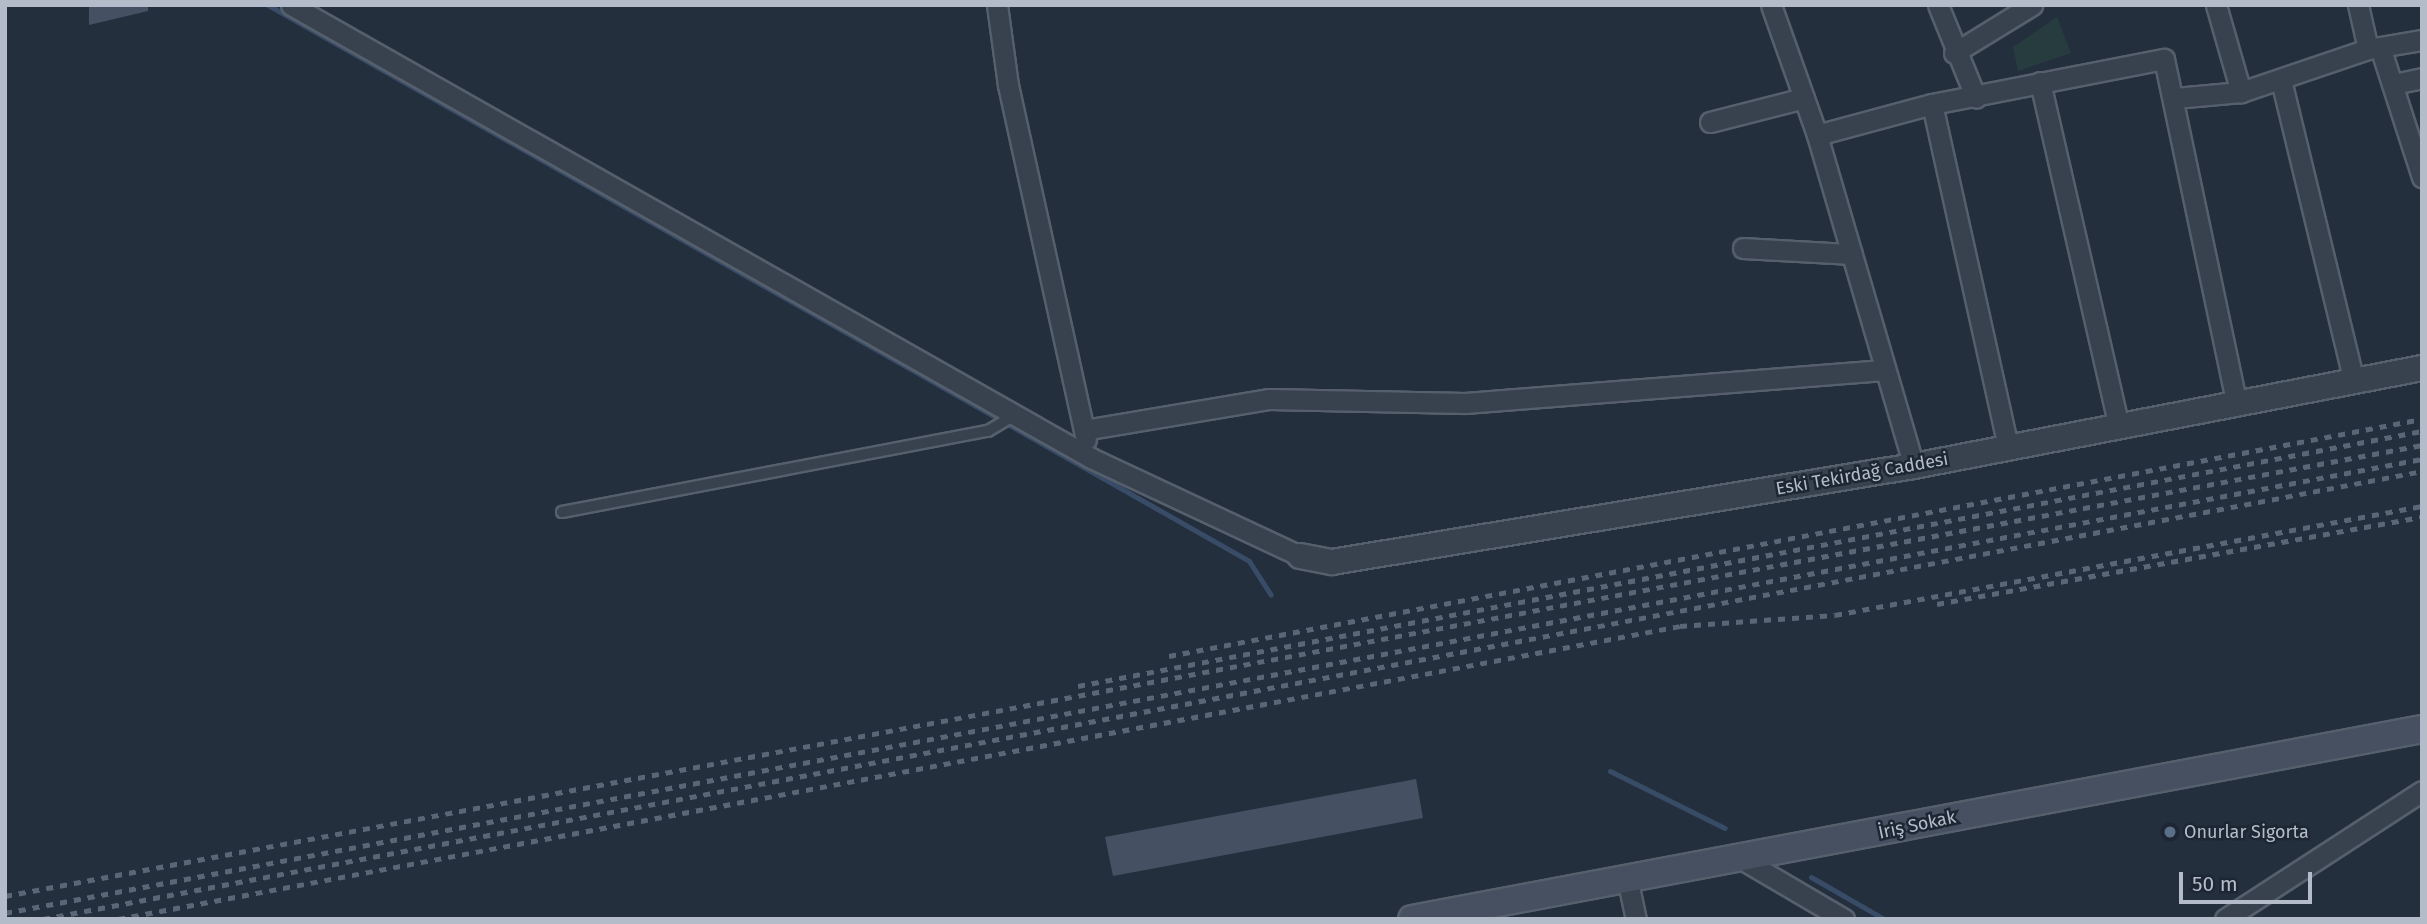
<!DOCTYPE html>
<meta charset="utf-8">
<style>
body{margin:0}
#map{position:relative;width:2427px;height:924px;overflow:hidden;background:#242f3e;font-family:"Fira Sans",sans-serif}
div>[style]{position:absolute}
.green>*{inset:0;background:#263c3f}
.stream>*{height:5px;margin:-2.5px;padding:0 2.5px;transform-origin:2.5px;border-radius:2.5px;background:#394c67}
.building>*{inset:0;background:#455162}
.roads{filter:drop-shadow(2px 0 #565f6c) drop-shadow(-2px 0 #565f6c) drop-shadow(0 2px #565f6c) drop-shadow(0 -2px #565f6c)}
.service>*{height:10px;margin:-5px;padding:0 5px;transform-origin:5px;border-radius:5px;background:#38414e}
.minor>*{height:19px;margin:-9.5px;padding:0 9.5px;transform-origin:9.5px;border-radius:9.5px;background:#38414e}
.tertiary>*{height:24px;margin:-12px;padding:0 12px;transform-origin:12px;border-radius:12px;background:#38414e}
.secondary>*{height:26px;margin:-13px;padding:0 13px;transform-origin:13px;border-radius:13px;background:#465061}
.rail>*{height:5px;margin-top:-2.5px;transform-origin:0;background:repeating-linear-gradient(90deg,#5a6575 0 7px,transparent 0 14px)}
.dots>*{width:19px;height:19px;translate:-50% -50%;box-sizing:border-box;border:4px solid #1d2633;border-radius:50%}
span{translate:-50% -50%;white-space:nowrap;text-align:center;line-height:1.15;-webkit-text-stroke:5px #1d2633;paint-order:stroke}
.street-label{font-size:18px;color:#b4bcc9}
.poi-label{font-size:18px;color:#b4bcc9}
.left{translate:0 -50%;text-align:left}
.frame{position:absolute;inset:0;border:7px solid #b4bcc9;pointer-events:none}
.scale{position:absolute;left:2179px;top:872px;width:133px;height:32px;box-sizing:border-box;border:4px solid #b4bcc9;border-top:0;padding-left:9px;font-size:21px;line-height:24px;white-space:nowrap;color:#b4bcc9;-webkit-text-stroke:5px #1d2633;paint-order:stroke}
</style>
<div id="map">
<div class="green">
<i style="clip-path:polygon(2057px 17px,2071px 53px,2018px 71px,2013px 47px)"></i>
</div>
<div class="stream">
<i style="left:268px;top:5px;width:1128px;rotate:29.54deg"></i>
<i style="left:1249px;top:561px;width:40px;rotate:57.1deg"></i>
<i style="left:1610px;top:771px;width:128px;rotate:26.4deg"></i>
<i style="left:1811px;top:877px;width:84px;rotate:29.9deg"></i>
</div>
<div class="building">
<i style="clip-path:polygon(89px 5px,148px 5px,148px 11px,89px 25px)"></i>
<i style="clip-path:polygon(1416px 779px,1423px 818px,1113px 876px,1105px 837px)"></i>
</div>
<div class="roads">
<div class="service">
<i style="left:562px;top:512px;width:434px;rotate:-10.8deg"></i>
<i style="left:988px;top:431px;width:31px;rotate:-31deg"></i>
</div>
<div class="minor">
<i style="left:291px;top:5px;width:919px;rotate:29.52deg"></i>
<i style="left:1091px;top:458px;width:231px;rotate:25.1deg"></i>
<i style="left:997px;top:5px;width:81px;rotate:82.2deg"></i>
<i style="left:1008px;top:85px;width:363px;rotate:77.6deg"></i>
<i style="left:1771px;top:5px;width:138px;rotate:70.5deg"></i>
<i style="left:1817px;top:135px;width:345px;rotate:73.7deg"></i>
<i style="left:1938px;top:5px;width:100px;rotate:67.8deg"></i>
<i style="left:2216px;top:5px;width:91px;rotate:74deg"></i>
<i style="left:2358px;top:5px;width:45px;rotate:77.2deg"></i>
<i style="left:2380px;top:47px;width:137px;rotate:72.1deg"></i>
<i style="left:1954px;top:53px;width:92px;rotate:-31.6deg"></i>
<i style="left:2281px;top:80px;width:311px;rotate:76.4deg"></i>
<i style="left:2040px;top:82px;width:354px;rotate:77.1deg"></i>
<i style="left:2394px;top:84px;width:29px;rotate:-12deg"></i>
<i style="left:2175px;top:98px;width:66px;rotate:-5.2deg"></i>
<i style="left:2241px;top:92px;width:134px;rotate:-18.7deg"></i>
<i style="left:2368px;top:49px;width:55px;rotate:-9.5deg"></i>
<i style="left:1932px;top:104px;width:350px;rotate:77.5deg"></i>
<i style="left:1710px;top:122px;width:97px;rotate:-14.3deg"></i>
<i style="left:1817px;top:135px;width:119px;rotate:-15.1deg"></i>
<i style="left:1932px;top:104px;width:236px;rotate:-11deg"></i>
<i style="left:2164px;top:59px;width:354px;rotate:78.1deg"></i>
<i style="left:1743px;top:248px;width:109px;rotate:3.2deg"></i>
<i style="left:1084px;top:430px;width:188px;rotate:-9.5deg"></i>
<i style="left:1269px;top:399px;width:196px;rotate:1.2deg"></i>
<i style="left:1465px;top:403px;width:420px;rotate:-4.5deg"></i>
<i style="left:1745px;top:861px;width:115px;rotate:30.4deg"></i>
<i style="left:1628px;top:882px;width:38px;rotate:78deg"></i>
<i style="left:2225px;top:919px;width:235px;rotate:-33deg"></i>
</div>
<div class="tertiary">
<i style="left:1300px;top:556px;width:33px;rotate:11deg"></i>
<i style="left:1332px;top:562px;width:590px;rotate:-9.37deg"></i>
<i style="left:1914px;top:466px;width:517px;rotate:-10.92deg"></i>
</div>
<div class="secondary">
<i style="left:1412px;top:919px;width:1028px;rotate:-10.65deg"></i>
</div>
</div>
<div class="rail">
<i style="left:1937px;top:604px;width:493px;rotate:-10.2deg"></i>
<i style="left:1169px;top:656px;width:1275px;rotate:-10.71deg"></i>
<i style="left:1078px;top:686px;width:1368px;rotate:-10.74deg"></i>
<i style="left:5px;top:896px;width:2459px;rotate:-10.57deg"></i>
<i style="left:5px;top:913px;width:2459px;rotate:-10.64deg"></i>
<i style="left:43px;top:919px;width:2421px;rotate:-10.66deg"></i>
<i style="left:118px;top:919px;width:1589px;rotate:-10.62deg"></i>
<i style="left:1680px;top:626px;width:155px;rotate:-4.1deg"></i>
<i style="left:1835px;top:615px;width:597px;rotate:-10.52deg"></i>
</div>
<div class="dots">
<i style="left:2170px;top:832px;background:#5c6f8a"></i>
</div>
<div class="street-label">
<span style="left:1862px;top:474px;rotate:-10deg">Eski Tekirdağ Caddesi</span>
<span style="left:1917px;top:825px;rotate:-12deg">İriş Sokak</span>
</div>
<div class="poi-label">
<span class="left" style="left:2184px;top:832px">Onurlar Sigorta</span>
</div>
<div class="frame"></div>
<div class="scale">50 m</div>
</div>
